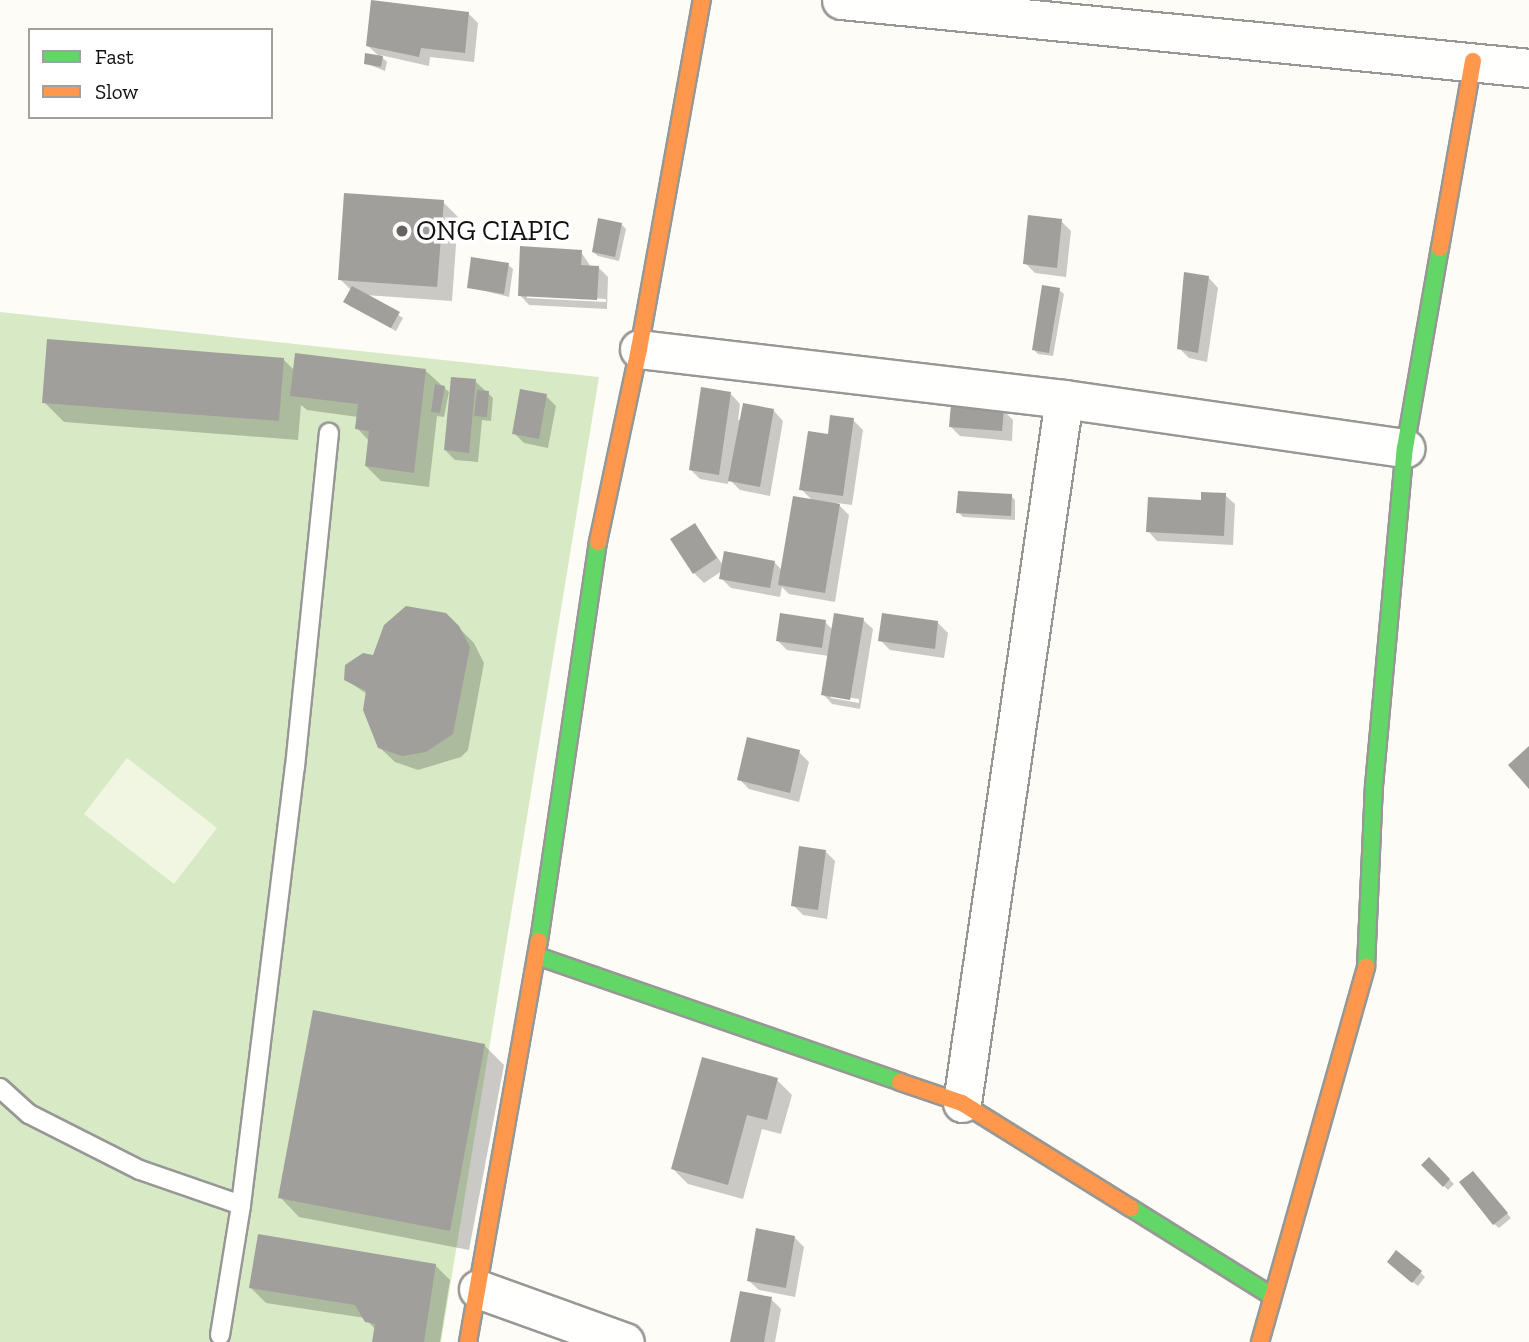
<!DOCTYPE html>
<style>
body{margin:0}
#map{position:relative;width:1529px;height:1342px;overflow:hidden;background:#fdfcf7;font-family:"Zilla Slab",serif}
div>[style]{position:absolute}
.forest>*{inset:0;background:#d8eac5}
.pitch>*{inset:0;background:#f0f6e1}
.shadow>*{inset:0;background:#0003}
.building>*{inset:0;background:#a19f9c}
.roads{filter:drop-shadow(2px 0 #979795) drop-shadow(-2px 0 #979795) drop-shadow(0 2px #979795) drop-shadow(0 -2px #979795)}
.lane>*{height:18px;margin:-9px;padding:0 9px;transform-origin:9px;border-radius:9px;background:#fffffe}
.street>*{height:37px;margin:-18.5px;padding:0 18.5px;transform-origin:18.5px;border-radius:18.5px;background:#fffffe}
.fast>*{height:16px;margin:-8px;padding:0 8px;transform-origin:8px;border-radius:8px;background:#63d668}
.slow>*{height:16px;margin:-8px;padding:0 8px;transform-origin:8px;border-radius:8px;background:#ff974d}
.dots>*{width:19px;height:19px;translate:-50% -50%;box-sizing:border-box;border:4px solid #fff;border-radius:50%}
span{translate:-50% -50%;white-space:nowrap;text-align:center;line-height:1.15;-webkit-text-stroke:7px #fff;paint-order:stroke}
.poi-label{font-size:28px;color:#111}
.left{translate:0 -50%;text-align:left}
.legend{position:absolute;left:28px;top:28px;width:245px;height:91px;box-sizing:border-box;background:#fff;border:2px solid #a0a0a0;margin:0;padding:9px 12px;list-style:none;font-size:21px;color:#111}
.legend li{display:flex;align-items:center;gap:14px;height:35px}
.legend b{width:35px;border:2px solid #a0a0a0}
</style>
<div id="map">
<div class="forest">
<i style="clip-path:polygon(0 312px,599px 377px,441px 1342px,0 1342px)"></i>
</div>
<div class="pitch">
<i style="clip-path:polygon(127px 758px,217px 828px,174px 884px,84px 814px)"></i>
</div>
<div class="shadow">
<i style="clip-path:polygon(468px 13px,478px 23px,474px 62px,430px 57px,429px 66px,380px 55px,387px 62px,385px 71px,365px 63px,380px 57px,367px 45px)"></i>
<i style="clip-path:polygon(443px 202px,458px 217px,452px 301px,365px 295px,403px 318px,396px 331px,350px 306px,346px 302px,352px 291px,340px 279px)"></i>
<i style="clip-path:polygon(1061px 221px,1071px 231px,1066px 277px,1035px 273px,1025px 263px)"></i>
<i style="clip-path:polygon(621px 224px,626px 229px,619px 261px,598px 256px,593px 252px)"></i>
<i style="clip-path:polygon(evenodd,581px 252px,591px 267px,598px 267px,608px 277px,607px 309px,529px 305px,520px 295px,581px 252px,527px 294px,606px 299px,606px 302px,527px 298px,527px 294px)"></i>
<i style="clip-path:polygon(508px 265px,513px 269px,509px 297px,469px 287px)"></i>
<i style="clip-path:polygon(1186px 274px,1209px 278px,1218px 288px,1207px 362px,1189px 358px,1179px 348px)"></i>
<i style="clip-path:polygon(1059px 290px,1064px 294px,1053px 356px,1038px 354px,1033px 349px)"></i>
<i style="clip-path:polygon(283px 359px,295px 371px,426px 371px,449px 392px,444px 417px,437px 416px,429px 487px,381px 481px,366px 466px,369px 441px,357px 428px,358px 417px,307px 410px,301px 405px,298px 440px,64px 422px,44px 402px)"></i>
<i style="clip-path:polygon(475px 381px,493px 398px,491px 421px,482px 420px,478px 462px,455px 460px,445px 450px)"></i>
<i style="clip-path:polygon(731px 394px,740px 404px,738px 420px,774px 411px,783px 421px,770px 496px,740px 490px,729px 479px,728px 484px,700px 479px,690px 469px)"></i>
<i style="clip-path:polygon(546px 396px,556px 406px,548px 448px,524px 443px,514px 433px)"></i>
<i style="clip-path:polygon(1003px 410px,1013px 420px,1012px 441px,960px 436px,950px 426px)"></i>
<i style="clip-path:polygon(853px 420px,863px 430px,852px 505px,837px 503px,849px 515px,835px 602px,789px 594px,782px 587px,780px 597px,731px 588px,721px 578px,722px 571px,704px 583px,694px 573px,694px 525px,723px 565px,774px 562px,782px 570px,813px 501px,801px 489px,829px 436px)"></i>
<i style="clip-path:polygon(1225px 495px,1235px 504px,1233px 545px,1157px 541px,1148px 531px)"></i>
<i style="clip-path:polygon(1011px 496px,1015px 500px,1015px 520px,963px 517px,958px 512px)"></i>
<i style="clip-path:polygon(445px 614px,474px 643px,484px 663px,468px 750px,461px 757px,418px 770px,395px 762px,379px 747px,367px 694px,346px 680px,374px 656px)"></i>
<i style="clip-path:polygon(evenodd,863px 620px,873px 629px,860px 709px,832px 704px,823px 694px,829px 656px,787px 650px,777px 640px,825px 622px,833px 630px,863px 620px,831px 695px,859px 699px,859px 703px,831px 698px,831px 695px)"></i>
<i style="clip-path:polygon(938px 623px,948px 633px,944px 658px,890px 650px,880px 640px)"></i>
<i style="clip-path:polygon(799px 752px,809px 762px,799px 802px,749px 789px,739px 779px)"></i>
<i style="clip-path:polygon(826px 852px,835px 861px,827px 919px,803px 915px,793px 905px)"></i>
<i style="clip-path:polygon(484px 1045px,504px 1065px,469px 1250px,299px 1217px,280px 1197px)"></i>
<i style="clip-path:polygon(777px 1080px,792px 1095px,781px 1134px,762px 1129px,743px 1199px,688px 1184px,673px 1169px)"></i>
<i style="clip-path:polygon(1429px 1159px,1454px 1184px,1448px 1190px,1423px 1165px)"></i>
<i style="clip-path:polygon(1477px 1178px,1511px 1218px,1499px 1228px,1494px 1224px)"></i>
<i style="clip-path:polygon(794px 1237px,804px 1247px,795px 1297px,759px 1290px,749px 1281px)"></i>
<i style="clip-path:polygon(435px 1265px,450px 1280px,440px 1342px,374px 1342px,376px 1330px,365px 1318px,266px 1303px,251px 1288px)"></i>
<i style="clip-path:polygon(1393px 1266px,1420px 1272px,1425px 1277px,1418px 1286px)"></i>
<i style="clip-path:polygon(771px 1299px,781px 1309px,775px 1342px,732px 1342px)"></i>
</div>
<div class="building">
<i style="clip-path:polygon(371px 0,469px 12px,465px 53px,421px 48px,419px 57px,366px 46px)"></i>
<i style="clip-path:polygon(365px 53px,383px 56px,381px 67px,364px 64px)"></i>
<i style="clip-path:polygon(344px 193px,444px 200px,437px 287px,338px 280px)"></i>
<i style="clip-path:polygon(1028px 215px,1062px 219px,1057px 268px,1023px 264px)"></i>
<i style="clip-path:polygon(598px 218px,622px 223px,615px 257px,592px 252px)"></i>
<i style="clip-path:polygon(520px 246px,582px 250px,581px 265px,599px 266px,597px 300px,518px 296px)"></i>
<i style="clip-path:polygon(471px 257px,509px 263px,504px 294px,467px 288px)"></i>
<i style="clip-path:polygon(1184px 272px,1209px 276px,1198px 353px,1177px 349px)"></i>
<i style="clip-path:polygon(1042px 285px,1060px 288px,1049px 353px,1032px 350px)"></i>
<i style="clip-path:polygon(352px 286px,400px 312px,391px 328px,343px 302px)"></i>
<i style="clip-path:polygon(47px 339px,284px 358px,279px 421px,42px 403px)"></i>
<i style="clip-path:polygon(295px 353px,426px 369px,414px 473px,365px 466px,369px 431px,355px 429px,358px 404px,290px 396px)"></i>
<i style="clip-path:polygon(451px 377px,476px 379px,469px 453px,444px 450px)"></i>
<i style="clip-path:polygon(435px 384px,445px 386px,440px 413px,431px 412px)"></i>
<i style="clip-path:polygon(701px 387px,731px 392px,719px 475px,689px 470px)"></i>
<i style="clip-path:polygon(520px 389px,547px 394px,539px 439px,512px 434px)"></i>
<i style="clip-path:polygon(477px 390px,489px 391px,487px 417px,474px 416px)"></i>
<i style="clip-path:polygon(743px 403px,774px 409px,760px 487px,728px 481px)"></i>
<i style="clip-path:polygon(951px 404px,1004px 409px,1002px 431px,949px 427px)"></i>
<i style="clip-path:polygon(830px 415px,854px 418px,843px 496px,799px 490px,808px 431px,828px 434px)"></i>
<i style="clip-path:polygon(958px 491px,1012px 494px,1011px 516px,956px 513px)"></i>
<i style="clip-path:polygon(1201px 492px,1226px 493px,1224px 536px,1146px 532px,1148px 497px,1201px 500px)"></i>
<i style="clip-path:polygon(793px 496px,840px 504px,825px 593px,778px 585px)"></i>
<i style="clip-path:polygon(695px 523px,717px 558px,693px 574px,670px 539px)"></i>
<i style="clip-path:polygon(724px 551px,775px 561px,770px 588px,719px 579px)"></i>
<i style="clip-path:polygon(406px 606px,446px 613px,459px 626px,470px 647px,453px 734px,426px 752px,402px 756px,378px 748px,363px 710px,366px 691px,344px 680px,345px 665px,363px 653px,373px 655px,384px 625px)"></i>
<i style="clip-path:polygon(780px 613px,826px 620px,822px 648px,776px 641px)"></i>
<i style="clip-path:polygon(834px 613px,864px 618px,850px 700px,821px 695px)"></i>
<i style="clip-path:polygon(882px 613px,938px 621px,935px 649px,878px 641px)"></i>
<i style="clip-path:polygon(747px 737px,800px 750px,790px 793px,737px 780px)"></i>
<i style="clip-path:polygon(1529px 746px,1529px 789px,1508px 765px)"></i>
<i style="clip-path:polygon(799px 846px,826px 850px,818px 910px,791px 906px)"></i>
<i style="clip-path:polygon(313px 1010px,485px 1044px,450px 1231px,278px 1198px)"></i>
<i style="clip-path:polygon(702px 1057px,778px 1078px,767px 1120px,747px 1115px,728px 1185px,671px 1169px)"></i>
<i style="clip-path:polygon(1429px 1157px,1450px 1179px,1443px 1187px,1421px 1165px)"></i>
<i style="clip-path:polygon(1473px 1171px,1508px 1213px,1493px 1225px,1459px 1182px)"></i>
<i style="clip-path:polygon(756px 1228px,795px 1236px,786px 1288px,747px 1281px)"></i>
<i style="clip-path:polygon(258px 1234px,436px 1264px,424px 1342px,372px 1342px,375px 1324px,365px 1322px,355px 1305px,249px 1288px)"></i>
<i style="clip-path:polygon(1396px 1250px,1422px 1271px,1412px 1283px,1387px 1262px)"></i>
<i style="clip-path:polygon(740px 1291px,772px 1297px,764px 1342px,730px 1342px)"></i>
</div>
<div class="roads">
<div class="lane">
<i style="left:0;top:1088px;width:39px;rotate:42deg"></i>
<i style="left:29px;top:1114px;width:124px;rotate:26.8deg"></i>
<i style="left:140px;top:1170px;width:107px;rotate:19.1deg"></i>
<i style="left:220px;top:1335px;width:132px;rotate:-80.8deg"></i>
<i style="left:241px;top:1205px;width:441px;rotate:-83deg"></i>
<i style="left:295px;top:767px;width:336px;rotate:-84.2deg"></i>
</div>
<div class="street">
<i style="left:841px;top:0;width:691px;rotate:5.64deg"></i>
<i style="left:639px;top:349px;width:428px;rotate:6.7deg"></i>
<i style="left:1064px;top:399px;width:345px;rotate:8.2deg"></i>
<i style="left:962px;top:1103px;width:711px;rotate:-81.76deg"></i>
<i style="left:478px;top:1289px;width:156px;rotate:19.8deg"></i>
</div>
<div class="fast">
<i style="left:539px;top:941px;width:403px;rotate:-81.6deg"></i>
<i style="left:537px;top:956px;width:384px;rotate:19.1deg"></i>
<i style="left:1366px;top:967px;width:181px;rotate:-87.5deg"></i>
<i style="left:1374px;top:786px;width:339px;rotate:-84.8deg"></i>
<i style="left:1405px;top:448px;width:203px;rotate:-80.1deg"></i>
<i style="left:1131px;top:1208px;width:164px;rotate:32deg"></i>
</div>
<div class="slow">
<i style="left:1440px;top:248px;width:190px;rotate:-80deg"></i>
<i style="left:598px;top:542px;width:197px;rotate:-78deg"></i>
<i style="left:639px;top:349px;width:355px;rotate:-79.8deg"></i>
<i style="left:900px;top:1082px;width:65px;rotate:18.7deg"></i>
<i style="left:962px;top:1103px;width:199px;rotate:31.9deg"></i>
<i style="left:468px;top:1342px;width:407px;rotate:-80deg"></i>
<i style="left:1260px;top:1342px;width:390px;rotate:-74.2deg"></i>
</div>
</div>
<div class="dots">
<i style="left:402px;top:231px;background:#646362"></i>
</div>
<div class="poi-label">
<span class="left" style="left:416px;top:231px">ONG CIAPIC</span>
</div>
<ul class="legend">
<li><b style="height:9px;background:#63d668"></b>Fast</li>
<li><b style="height:9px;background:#ff974d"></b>Slow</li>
</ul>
</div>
